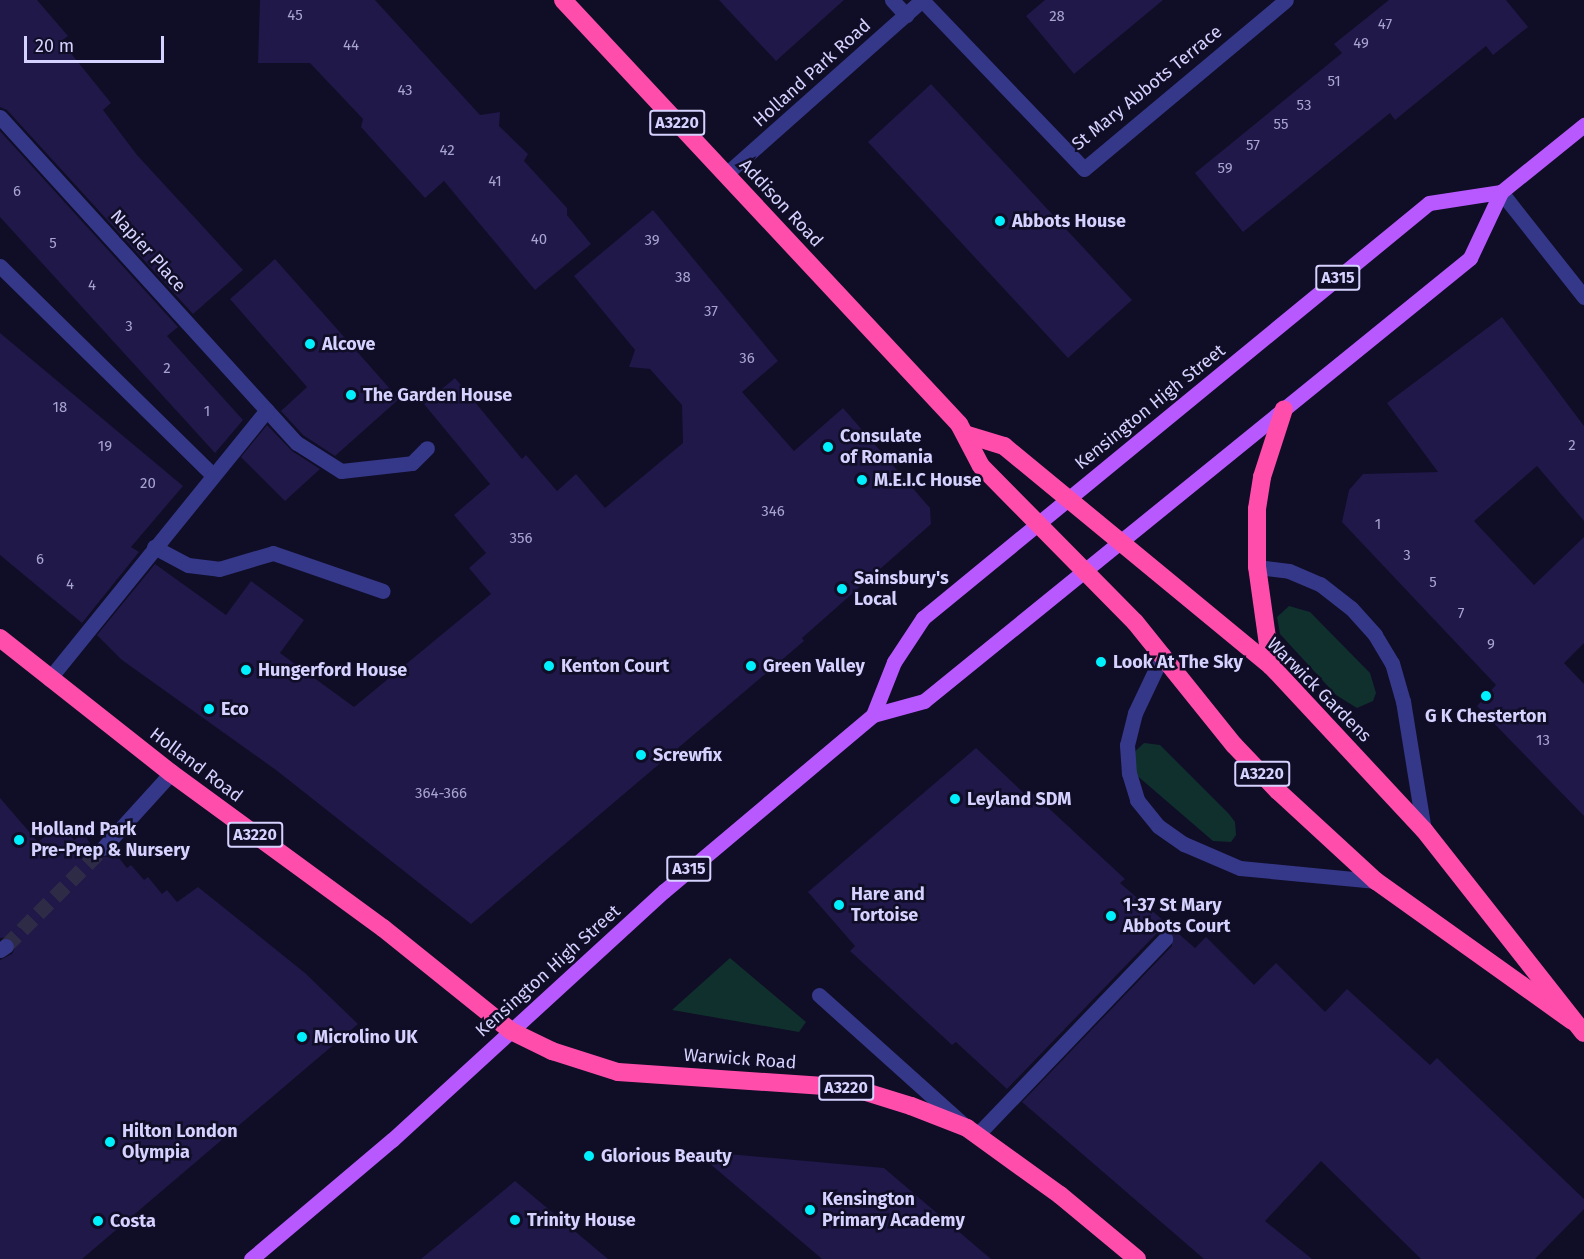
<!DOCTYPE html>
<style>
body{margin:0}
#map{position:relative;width:1584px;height:1259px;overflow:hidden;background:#100d26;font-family:"Fira Sans",sans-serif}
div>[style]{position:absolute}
.green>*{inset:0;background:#10302d}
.building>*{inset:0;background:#1f1848}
.minor-tunnel>*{height:15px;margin-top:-7.5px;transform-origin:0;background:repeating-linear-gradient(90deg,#2e2b47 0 15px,transparent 0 23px)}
.minor>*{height:15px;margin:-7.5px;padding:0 7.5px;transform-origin:7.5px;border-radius:7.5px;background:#353788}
.major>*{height:15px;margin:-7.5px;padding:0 7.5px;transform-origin:7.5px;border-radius:7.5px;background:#b859ff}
.highway>*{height:18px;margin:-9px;padding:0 9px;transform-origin:9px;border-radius:9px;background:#ff4dac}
.dots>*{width:16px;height:16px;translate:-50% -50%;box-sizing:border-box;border:3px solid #100d26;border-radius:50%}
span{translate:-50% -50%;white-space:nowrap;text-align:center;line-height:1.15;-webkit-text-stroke:5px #100d26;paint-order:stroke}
.number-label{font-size:15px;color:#a8a4d1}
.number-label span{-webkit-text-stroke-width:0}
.shield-label span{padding:2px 4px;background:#100d26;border:2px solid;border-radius:4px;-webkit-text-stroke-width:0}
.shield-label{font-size:16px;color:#d5d2ff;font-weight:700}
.street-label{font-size:18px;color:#d5d2ff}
.poi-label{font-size:18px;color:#d5d2ff;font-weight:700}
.left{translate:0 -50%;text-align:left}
.scale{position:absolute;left:24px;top:36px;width:140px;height:27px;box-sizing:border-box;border:3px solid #d5d2ff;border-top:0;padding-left:8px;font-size:18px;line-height:21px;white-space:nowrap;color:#d5d2ff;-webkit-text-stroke:4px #100d26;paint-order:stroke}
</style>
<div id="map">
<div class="green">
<i style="clip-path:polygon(1289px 606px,1310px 612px,1370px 673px,1376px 693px,1373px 701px,1357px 708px,1336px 695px,1280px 634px,1277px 617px)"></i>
<i style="clip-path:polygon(1144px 743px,1160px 745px,1229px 814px,1235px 822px,1236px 835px,1231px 842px,1213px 841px,1134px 773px,1129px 757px)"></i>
<i style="clip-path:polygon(730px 958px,806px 1022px,799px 1032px,672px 1010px)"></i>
</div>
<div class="building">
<i style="clip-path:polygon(0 0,37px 0,68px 36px,61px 41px,111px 103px,103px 110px,137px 155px,243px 270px,193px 314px,7px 110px,0 107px)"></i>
<i style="clip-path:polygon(260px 0,375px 0,480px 115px,500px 112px,499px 126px,528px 154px,524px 161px,567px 208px,567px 215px,591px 244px,535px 290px,444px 181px,425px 198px,361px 127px,363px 119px,310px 63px,258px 63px)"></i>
<i style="clip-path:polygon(719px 0,844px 0,776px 61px)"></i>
<i style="clip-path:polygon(1045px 0,1163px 0,1074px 74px,1026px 16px)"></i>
<i style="clip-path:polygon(1389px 0,1506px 0,1528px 27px,1493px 55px,1486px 46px,1395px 120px,1390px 113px,1243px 232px,1195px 173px,1342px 53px,1334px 44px)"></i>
<i style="clip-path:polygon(931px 84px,1132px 300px,1068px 358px,868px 142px)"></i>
<i style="clip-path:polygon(0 131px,178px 327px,167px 336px,243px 420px,215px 453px,0 217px)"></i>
<i style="clip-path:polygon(653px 210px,778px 361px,742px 392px,794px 451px,843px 408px,930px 508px,931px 524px,802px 638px,804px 641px,471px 924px,276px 770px,122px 660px,97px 635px,155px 564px,226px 615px,251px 581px,304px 620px,280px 653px,354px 707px,491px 594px,469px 568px,486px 553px,454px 515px,490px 484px,424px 404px,455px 378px,522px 459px,526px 455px,557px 491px,576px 474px,605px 508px,683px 443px,682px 405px,650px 369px,629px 367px,635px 350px,574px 276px)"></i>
<i style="clip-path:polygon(275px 259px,399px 399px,335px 456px,303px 435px,281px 411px,307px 387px,230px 299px)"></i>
<i style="clip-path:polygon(1502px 317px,1584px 426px,1584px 521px,1537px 466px,1474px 521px,1534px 585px,1584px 537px,1584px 643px,1564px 663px,1584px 684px,1584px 816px,1477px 706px,1496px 685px,1342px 522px,1349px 490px,1363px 474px,1438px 472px,1387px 403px)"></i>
<i style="clip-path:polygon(0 333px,183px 486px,131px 547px,139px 552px,82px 623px,0 555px)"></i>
<i style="clip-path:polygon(267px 425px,292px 451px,320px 469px,285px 501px,241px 457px)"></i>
<i style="clip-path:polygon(976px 748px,1027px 796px,1031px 792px,1055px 814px,1125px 879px,1120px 883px,1195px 948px,1206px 937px,1254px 985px,1276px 963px,1325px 1012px,1347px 989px,1430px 1065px,1437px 1058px,1584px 1199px,1584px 1209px,1535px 1259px,1421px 1259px,1321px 1161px,1265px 1221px,1312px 1259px,1204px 1259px,1022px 1102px,1172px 946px,1171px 932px,1158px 932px,1007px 1089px,956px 1042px,952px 1045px,850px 951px,855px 946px,808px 892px)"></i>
<i style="clip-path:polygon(0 798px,38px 842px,60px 823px,74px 840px,84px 833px,97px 856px,112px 857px,115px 853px,127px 868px,131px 865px,144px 880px,148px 877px,162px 894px,167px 890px,177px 902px,198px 887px,305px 973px,358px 1024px,82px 1259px,0 1259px,0 960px,12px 954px,16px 946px,10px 937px,0 938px)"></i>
<i style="clip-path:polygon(695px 1151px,884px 1168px,991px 1259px,822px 1259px)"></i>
<i style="clip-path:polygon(515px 1181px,608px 1259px,421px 1259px)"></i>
</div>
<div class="minor-tunnel">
<i style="left:6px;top:946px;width:138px;rotate:-45.3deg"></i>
</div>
<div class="minor">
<i style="left:892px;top:0;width:21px;rotate:47deg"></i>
<i style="left:922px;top:0;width:234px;rotate:46.2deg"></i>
<i style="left:1084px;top:169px;width:263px;rotate:-39.9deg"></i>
<i style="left:0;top:117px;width:441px;rotate:47.7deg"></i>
<i style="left:297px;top:443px;width:52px;rotate:32.5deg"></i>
<i style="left:341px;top:471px;width:71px;rotate:-6.4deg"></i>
<i style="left:412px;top:463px;width:21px;rotate:-45deg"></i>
<i style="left:726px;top:174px;width:262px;rotate:-41.6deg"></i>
<i style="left:1501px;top:192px;width:134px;rotate:51.7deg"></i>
<i style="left:0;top:266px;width:297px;rotate:44.5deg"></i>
<i style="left:154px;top:547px;width:38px;rotate:28deg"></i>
<i style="left:188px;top:565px;width:31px;rotate:7deg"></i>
<i style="left:219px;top:569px;width:56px;rotate:-16.5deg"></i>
<i style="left:273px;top:553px;width:116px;rotate:19.1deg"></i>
<i style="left:1257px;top:567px;width:32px;rotate:7deg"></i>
<i style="left:1289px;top:571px;width:34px;rotate:23deg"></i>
<i style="left:1320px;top:584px;width:39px;rotate:38deg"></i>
<i style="left:1351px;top:608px;width:36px;rotate:48deg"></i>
<i style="left:1375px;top:635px;width:33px;rotate:59deg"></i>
<i style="left:1392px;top:663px;width:40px;rotate:74deg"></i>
<i style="left:1403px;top:701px;width:131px;rotate:80.8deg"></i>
<i style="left:1163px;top:654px;width:65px;rotate:115.4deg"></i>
<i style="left:1135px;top:713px;width:33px;rotate:104deg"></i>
<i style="left:1127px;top:745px;width:28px;rotate:86deg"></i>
<i style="left:1129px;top:773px;width:28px;rotate:73deg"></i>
<i style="left:1137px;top:800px;width:33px;rotate:51deg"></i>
<i style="left:1158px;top:826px;width:32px;rotate:35deg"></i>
<i style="left:1184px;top:844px;width:61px;rotate:23.2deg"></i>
<i style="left:1240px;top:868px;width:137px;rotate:5.5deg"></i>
<i style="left:49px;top:679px;width:346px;rotate:-51deg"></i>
<i style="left:103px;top:848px;width:101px;rotate:-47.8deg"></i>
<i style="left:0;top:950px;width:7px;rotate:-34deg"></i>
<i style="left:819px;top:995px;width:193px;rotate:41.9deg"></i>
<i style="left:977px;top:1135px;width:272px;rotate:-46.2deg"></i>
</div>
<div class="major">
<i style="left:873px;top:715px;width:57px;rotate:-68.4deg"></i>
<i style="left:894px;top:662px;width:53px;rotate:-56.6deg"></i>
<i style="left:923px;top:618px;width:654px;rotate:-39.36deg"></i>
<i style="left:1429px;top:203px;width:73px;rotate:-8.7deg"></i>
<i style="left:251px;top:1259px;width:185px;rotate:-40.2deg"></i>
<i style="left:392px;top:1140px;width:369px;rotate:-42.5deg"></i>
<i style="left:664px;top:891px;width:273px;rotate:-40.1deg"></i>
<i style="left:873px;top:715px;width:53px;rotate:-15.4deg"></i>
<i style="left:924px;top:701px;width:703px;rotate:-39.05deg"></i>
<i style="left:1470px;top:258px;width:73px;rotate:-64.8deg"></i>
<i style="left:1501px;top:192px;width:107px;rotate:-38.9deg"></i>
</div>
<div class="highway">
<i style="left:563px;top:0;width:580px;rotate:46.96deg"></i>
<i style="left:959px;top:424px;width:47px;rotate:62.4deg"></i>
<i style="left:981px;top:466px;width:219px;rotate:45.4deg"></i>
<i style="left:1135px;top:622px;width:158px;rotate:51.2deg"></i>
<i style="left:1234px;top:745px;width:64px;rotate:46.3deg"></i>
<i style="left:1278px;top:791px;width:133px;rotate:42.6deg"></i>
<i style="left:1376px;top:881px;width:241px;rotate:35.5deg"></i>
<i style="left:968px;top:435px;width:38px;rotate:17deg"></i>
<i style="left:1004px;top:446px;width:346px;rotate:39.5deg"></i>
<i style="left:1271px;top:666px;width:224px;rotate:47deg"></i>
<i style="left:1424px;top:830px;width:258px;rotate:51.8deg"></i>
<i style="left:0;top:638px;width:218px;rotate:38.3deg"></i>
<i style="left:171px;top:773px;width:263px;rotate:36.2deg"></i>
<i style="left:383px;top:928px;width:164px;rotate:38.8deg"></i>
<i style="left:511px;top:1031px;width:46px;rotate:26deg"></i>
<i style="left:552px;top:1051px;width:69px;rotate:17.7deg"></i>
<i style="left:618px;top:1072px;width:236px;rotate:3.9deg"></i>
<i style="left:853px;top:1088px;width:61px;rotate:17.2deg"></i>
<i style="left:911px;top:1106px;width:60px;rotate:21.4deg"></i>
<i style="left:967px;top:1128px;width:115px;rotate:35.8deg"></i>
<i style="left:1060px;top:1195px;width:100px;rotate:39.7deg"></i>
<i style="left:1271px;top:666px;width:100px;rotate:-98deg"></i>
<i style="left:1257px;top:567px;width:58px;rotate:-90deg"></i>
<i style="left:1257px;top:509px;width:32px;rotate:-81deg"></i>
<i style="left:1262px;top:477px;width:71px;rotate:-72.1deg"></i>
</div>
<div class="dots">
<i style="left:1000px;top:221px;background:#00f1fd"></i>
<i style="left:310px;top:344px;background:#00f1fd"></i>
<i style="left:351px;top:395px;background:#00f1fd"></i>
<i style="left:828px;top:447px;background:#00f1fd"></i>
<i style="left:862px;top:480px;background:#00f1fd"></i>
<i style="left:842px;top:589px;background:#00f1fd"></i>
<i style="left:1101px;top:662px;background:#00f1fd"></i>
<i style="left:549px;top:666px;background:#00f1fd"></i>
<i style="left:751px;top:666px;background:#00f1fd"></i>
<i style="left:246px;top:670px;background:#00f1fd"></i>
<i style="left:1486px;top:696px;background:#00f1fd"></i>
<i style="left:209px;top:709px;background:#00f1fd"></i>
<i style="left:641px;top:755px;background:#00f1fd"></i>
<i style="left:955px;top:799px;background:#00f1fd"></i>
<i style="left:19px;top:840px;background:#00f1fd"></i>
<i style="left:839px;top:905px;background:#00f1fd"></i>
<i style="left:1111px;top:916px;background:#00f1fd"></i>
<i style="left:302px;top:1037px;background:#00f1fd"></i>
<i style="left:110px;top:1142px;background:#00f1fd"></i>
<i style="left:589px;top:1156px;background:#00f1fd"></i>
<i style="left:810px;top:1210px;background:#00f1fd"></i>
<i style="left:515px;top:1220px;background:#00f1fd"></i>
<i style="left:98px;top:1221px;background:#00f1fd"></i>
</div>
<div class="number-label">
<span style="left:295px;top:16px">45</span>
<span style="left:1057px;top:17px">28</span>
<span style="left:1385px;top:25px">47</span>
<span style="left:1361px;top:44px">49</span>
<span style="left:351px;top:46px">44</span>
<span style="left:1334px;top:82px">51</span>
<span style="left:405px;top:91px">43</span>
<span style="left:1304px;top:106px">53</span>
<span style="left:1281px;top:125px">55</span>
<span style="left:1253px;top:146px">57</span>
<span style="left:447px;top:151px">42</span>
<span style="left:1225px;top:169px">59</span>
<span style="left:495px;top:182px">41</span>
<span style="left:17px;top:192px">6</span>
<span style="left:539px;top:240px">40</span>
<span style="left:652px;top:241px">39</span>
<span style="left:53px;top:244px">5</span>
<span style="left:683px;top:278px">38</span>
<span style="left:92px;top:286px">4</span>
<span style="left:711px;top:312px">37</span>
<span style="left:129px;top:327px">3</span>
<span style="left:747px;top:359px">36</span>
<span style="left:167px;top:369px">2</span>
<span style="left:60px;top:408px">18</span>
<span style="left:207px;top:412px">1</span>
<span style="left:1572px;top:446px">2</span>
<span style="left:105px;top:447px">19</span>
<span style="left:148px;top:484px">20</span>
<span style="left:773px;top:512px">346</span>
<span style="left:1378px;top:525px">1</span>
<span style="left:521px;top:539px">356</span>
<span style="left:1407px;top:556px">3</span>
<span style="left:40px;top:560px">6</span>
<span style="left:1433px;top:583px">5</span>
<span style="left:70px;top:585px">4</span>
<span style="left:1461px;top:614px">7</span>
<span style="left:1491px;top:645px">9</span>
<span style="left:1543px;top:741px">13</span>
<span style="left:441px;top:794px">364-366</span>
</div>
<div class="shield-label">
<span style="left:677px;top:123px">A3220</span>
<span style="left:1338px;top:278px">A315</span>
<span style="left:1262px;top:774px">A3220</span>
<span style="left:255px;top:835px">A3220</span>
<span style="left:689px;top:869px">A315</span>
<span style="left:846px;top:1088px">A3220</span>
</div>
<div class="street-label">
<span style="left:812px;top:73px;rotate:-42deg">Holland Park Road</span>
<span style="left:1147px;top:88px;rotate:-39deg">St Mary Abbots Terrace</span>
<span style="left:781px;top:203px;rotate:47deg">Addison Road</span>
<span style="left:148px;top:251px;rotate:48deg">Napier Place</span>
<span style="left:1150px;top:407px;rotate:-39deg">Kensington High Street</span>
<span style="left:1319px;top:690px;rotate:45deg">Warwick Gardens</span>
<span style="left:196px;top:765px;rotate:37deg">Holland Road</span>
<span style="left:548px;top:971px;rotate:-42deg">Kensington High Street</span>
<span style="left:740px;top:1059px;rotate:4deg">Warwick Road</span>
</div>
<div class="poi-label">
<span class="left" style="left:1012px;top:221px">Abbots House</span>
<span class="left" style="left:322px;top:344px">Alcove</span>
<span class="left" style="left:363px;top:395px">The Garden House</span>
<span class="left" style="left:840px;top:447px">Consulate<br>of Romania</span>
<span class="left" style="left:874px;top:480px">M.E.I.C House</span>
<span class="left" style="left:854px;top:589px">Sainsbury's<br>Local</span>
<span class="left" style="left:1113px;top:662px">Look At The Sky</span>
<span class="left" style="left:561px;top:666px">Kenton Court</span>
<span class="left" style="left:763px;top:666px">Green Valley</span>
<span class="left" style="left:258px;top:670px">Hungerford House</span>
<span class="left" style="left:221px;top:709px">Eco</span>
<span style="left:1486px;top:716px">G K Chesterton</span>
<span class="left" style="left:653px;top:755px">Screwfix</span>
<span class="left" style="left:967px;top:799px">Leyland SDM</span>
<span class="left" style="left:31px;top:840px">Holland Park<br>Pre-Prep &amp; Nursery</span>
<span class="left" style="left:851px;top:905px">Hare and<br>Tortoise</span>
<span class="left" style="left:1123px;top:916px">1-37 St Mary<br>Abbots Court</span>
<span class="left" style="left:314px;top:1037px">Microlino UK</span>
<span class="left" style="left:122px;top:1142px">Hilton London<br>Olympia</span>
<span class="left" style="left:601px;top:1156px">Glorious Beauty</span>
<span class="left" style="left:822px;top:1210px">Kensington<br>Primary Academy</span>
<span class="left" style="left:527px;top:1220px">Trinity House</span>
<span class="left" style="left:110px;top:1221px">Costa</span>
</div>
<div class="scale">20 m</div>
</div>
